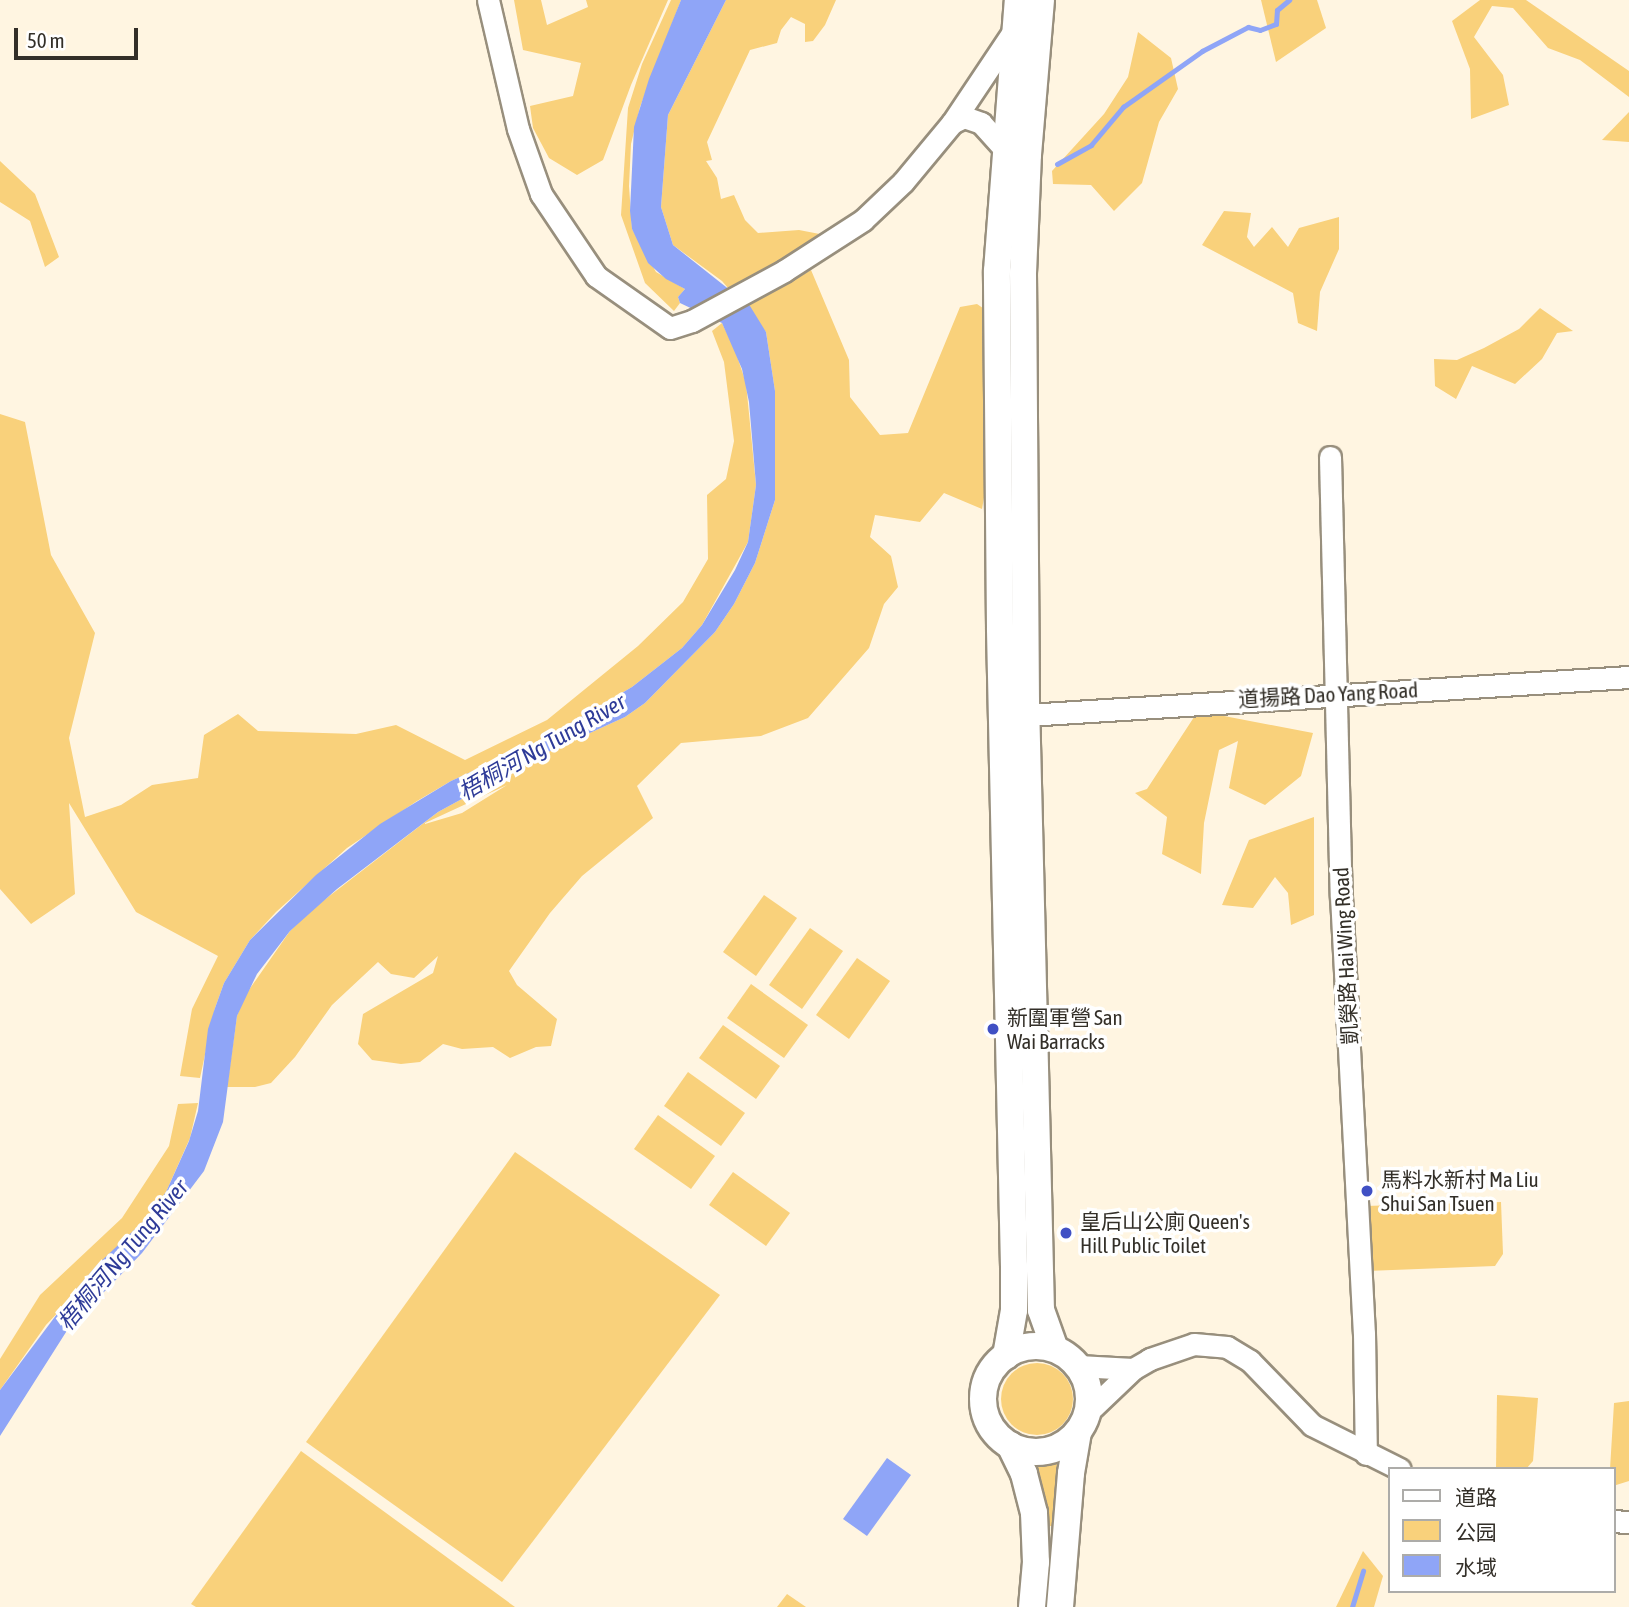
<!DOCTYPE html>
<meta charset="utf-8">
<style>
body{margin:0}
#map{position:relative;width:1629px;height:1607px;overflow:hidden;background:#fff5e1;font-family:"Asap Condensed","Noto Sans SC",sans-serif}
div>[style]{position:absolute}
.green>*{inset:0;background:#f9d17b}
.round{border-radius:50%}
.water>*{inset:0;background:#8fa5f7}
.stream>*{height:5px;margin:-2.5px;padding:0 2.5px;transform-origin:2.5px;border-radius:2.5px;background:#8fa5f7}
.roads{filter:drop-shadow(2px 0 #988f7d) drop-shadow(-2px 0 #988f7d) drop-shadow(0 2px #988f7d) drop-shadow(0 -2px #988f7d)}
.minor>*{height:21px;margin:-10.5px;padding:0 10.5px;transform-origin:10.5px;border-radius:10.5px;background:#fff}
.major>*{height:26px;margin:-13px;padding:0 13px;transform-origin:13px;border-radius:13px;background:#fff}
.major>.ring{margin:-13px;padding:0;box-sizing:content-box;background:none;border:26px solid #fff;border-radius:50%}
.dots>*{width:19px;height:19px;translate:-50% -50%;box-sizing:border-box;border:4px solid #fff;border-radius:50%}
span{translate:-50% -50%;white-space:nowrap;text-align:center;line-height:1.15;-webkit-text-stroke:7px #fff;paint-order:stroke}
.street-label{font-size:21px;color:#332f28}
.poi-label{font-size:21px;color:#332f28}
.left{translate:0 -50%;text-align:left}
.water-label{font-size:23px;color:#2e3b98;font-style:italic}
.legend{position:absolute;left:1388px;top:1467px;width:228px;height:126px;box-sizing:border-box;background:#fff;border:2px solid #adaca9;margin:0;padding:9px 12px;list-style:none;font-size:21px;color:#332f28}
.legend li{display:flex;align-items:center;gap:14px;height:35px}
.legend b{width:35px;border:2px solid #adaca9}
.scale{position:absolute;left:14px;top:28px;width:124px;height:32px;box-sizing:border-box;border:4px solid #332f28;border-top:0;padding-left:9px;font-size:21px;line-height:24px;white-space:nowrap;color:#332f28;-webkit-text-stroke:5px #fff;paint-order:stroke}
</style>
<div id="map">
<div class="green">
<i style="clip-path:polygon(514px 0,541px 0,547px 25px,588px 7px,586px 0,668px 0,631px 85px,603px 160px,577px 175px,549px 158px,533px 128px,530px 106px,573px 96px,581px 63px,523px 50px)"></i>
<i style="clip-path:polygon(671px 0,681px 0,640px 107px,631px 144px,629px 186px,632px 229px,656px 272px,685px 289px,678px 297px,680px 303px,674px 311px,645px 283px,621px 215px,628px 108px,642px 64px)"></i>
<i style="clip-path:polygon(evenodd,726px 0,836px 0,825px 25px,813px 41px,805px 42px,805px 24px,791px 17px,781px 30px,777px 43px,750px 50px,707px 142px,712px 160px,706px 161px,717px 178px,721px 199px,734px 195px,745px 220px,758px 233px,799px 230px,830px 236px,755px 302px,811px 270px,849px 360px,850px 397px,880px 435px,908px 433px,960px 307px,977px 304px,993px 315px,984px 406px,992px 451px,982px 509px,944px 493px,920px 522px,875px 515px,870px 537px,891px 556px,898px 587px,884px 604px,869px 648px,808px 718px,761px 736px,681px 743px,637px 786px,653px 818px,582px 876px,550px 913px,509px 971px,517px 985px,557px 1019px,551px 1046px,536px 1047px,510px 1058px,493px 1047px,462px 1049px,443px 1044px,420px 1062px,401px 1064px,372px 1060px,358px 1044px,363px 1014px,433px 973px,438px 956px,414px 978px,391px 974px,378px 962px,332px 1005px,295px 1057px,271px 1083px,255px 1087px,227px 1087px,237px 1016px,244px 997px,290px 931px,310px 911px,438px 812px,546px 753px,625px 717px,645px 703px,715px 632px,734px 604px,755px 563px,775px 500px,775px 391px,766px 332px,722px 281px,673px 245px,661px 207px,668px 115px,726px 0,507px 785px,462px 813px,425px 824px,425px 823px,507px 785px)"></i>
<i style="clip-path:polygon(1261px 0,1317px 0,1326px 28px,1276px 62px)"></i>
<i style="clip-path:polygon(1480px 0,1526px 0,1629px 71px,1629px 97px,1580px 60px,1548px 48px,1513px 8px,1492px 6px,1474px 37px,1503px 75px,1509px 105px,1471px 119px,1470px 69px,1452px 21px)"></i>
<i style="clip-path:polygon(1138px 32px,1171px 58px,1178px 89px,1159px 122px,1142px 183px,1114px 211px,1091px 185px,1053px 184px,1052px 171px,1104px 114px,1128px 77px)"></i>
<i style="clip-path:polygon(1629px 112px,1629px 142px,1602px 140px)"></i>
<i style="clip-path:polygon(0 161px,35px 194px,59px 257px,45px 267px,30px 221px,0 202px)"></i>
<i style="clip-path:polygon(1224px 211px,1251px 213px,1247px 237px,1254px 247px,1272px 227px,1288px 247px,1299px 228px,1339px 217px,1339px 249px,1320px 292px,1317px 331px,1298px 323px,1293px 293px,1202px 245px)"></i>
<i style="clip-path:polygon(1540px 308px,1573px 331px,1557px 333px,1542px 359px,1515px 384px,1472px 366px,1456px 399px,1435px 386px,1434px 359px,1457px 360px,1484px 348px,1519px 329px)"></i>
<i style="clip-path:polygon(722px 323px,735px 350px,746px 383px,756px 485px,748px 542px,702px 625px,682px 648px,632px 687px,542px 740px,451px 781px,417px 801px,347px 848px,276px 912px,250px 940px,224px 983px,215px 1008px,200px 1078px,180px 1076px,192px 1009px,218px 956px,136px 912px,69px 803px,75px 894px,31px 924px,0 889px,0 414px,25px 422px,51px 555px,95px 633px,69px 738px,85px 817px,121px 805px,152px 785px,198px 778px,204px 735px,238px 714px,258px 731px,356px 734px,396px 725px,465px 760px,547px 720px,638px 646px,683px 602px,708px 559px,707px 495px,726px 479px,734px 441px,724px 362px,712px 331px)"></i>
<i style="clip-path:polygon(1198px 711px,1313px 733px,1301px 776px,1265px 805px,1229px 788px,1238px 741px,1219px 750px,1204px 823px,1201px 874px,1162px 854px,1167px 817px,1135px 793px,1147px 789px)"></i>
<i style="clip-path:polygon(1314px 817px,1314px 915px,1291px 925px,1288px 893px,1275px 877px,1253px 908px,1222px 905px,1249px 840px)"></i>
<i style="clip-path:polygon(764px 895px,797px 918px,756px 976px,723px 952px)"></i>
<i style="clip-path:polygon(810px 928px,843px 951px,802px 1009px,769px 985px)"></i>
<i style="clip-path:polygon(857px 958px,890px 981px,849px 1039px,816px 1015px)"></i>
<i style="clip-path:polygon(751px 984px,808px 1025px,784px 1058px,727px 1018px)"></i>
<i style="clip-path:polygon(723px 1025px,780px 1066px,756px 1099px,699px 1058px)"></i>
<i style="clip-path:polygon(688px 1072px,745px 1113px,721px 1146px,664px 1106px)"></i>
<i style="clip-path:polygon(198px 1103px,190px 1138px,166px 1192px,148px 1217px,46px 1325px,0 1390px,0 1359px,40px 1295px,122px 1218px,169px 1146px,178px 1104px)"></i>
<i style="clip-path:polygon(658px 1115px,715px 1156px,691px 1189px,634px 1149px)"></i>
<i style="clip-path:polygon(515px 1152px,720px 1295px,502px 1582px,306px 1442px)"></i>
<i style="clip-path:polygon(733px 1172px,790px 1213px,766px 1246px,709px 1205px)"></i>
<i style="clip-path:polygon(1501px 1202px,1503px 1254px,1495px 1266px,1367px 1271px,1365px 1206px)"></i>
<i class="round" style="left:1001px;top:1363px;width:72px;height:72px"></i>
<i style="clip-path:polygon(1497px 1395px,1538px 1398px,1533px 1461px,1526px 1469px,1496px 1469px)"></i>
<i style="clip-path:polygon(1629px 1401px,1629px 1481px,1613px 1486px,1613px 1469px,1610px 1469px,1614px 1403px)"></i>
<i style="clip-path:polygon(301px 1451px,515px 1607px,196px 1607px,191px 1604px)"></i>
<i style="clip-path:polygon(1059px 1460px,1052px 1526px,1046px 1526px,1030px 1462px)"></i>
<i style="clip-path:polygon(1363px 1551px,1383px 1576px,1374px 1607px,1336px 1607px)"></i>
<i style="clip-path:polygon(787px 1594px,806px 1607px,777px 1607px)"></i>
</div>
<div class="water">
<i style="clip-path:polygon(681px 0,726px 0,668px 115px,661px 207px,673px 245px,750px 306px,766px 332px,775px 391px,775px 500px,755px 563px,734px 604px,715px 632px,645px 703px,625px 717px,546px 753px,438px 812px,337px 889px,290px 931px,257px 974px,237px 1016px,223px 1122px,204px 1171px,142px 1253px,68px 1329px,0 1436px,0 1390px,69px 1298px,97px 1265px,148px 1217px,166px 1192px,189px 1141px,198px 1111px,208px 1029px,215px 1008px,224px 983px,250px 940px,316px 875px,380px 824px,451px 781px,542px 740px,632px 687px,682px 648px,702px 625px,735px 570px,748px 542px,756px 485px,749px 402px,742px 369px,722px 323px,680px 303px,678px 297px,685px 289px,666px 279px,648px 263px,632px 229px,630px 211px,634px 127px,649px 79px)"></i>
<i style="clip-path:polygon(887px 1458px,911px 1475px,867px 1536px,843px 1519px)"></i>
</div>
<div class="stream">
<i style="left:1057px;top:164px;width:39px;rotate:-29deg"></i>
<i style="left:1091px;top:145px;width:50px;rotate:-49.9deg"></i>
<i style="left:1123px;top:107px;width:97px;rotate:-35.3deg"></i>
<i style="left:1202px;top:51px;width:52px;rotate:-27.6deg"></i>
<i style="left:1248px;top:27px;width:12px;rotate:14deg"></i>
<i style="left:1260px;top:30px;width:17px;rotate:-21deg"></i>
<i style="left:1276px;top:24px;width:14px;rotate:-86deg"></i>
<i style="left:1277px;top:10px;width:16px;rotate:-40deg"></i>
<i style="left:1352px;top:1607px;width:38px;rotate:-73deg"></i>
</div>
<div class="roads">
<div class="minor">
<i style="left:488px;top:0;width:132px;rotate:76.9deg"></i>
<i style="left:518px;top:129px;width:69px;rotate:70.5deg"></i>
<i style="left:541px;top:194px;width:99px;rotate:56.1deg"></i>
<i style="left:596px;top:276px;width:90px;rotate:35.1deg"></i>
<i style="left:670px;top:328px;width:23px;rotate:-18deg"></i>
<i style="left:692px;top:321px;width:105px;rotate:-28.5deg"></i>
<i style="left:784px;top:271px;width:94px;rotate:-32.8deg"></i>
<i style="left:863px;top:220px;width:55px;rotate:-43.5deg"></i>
<i style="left:903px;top:182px;width:77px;rotate:-50.3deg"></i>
<i style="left:952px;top:123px;width:113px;rotate:-56.2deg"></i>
<i style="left:952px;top:123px;width:13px;rotate:-27deg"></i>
<i style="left:964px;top:117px;width:18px;rotate:19deg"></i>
<i style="left:981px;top:123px;width:36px;rotate:48deg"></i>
<i style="left:1330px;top:457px;width:439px;rotate:88.6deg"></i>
<i style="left:1341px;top:896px;width:438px;rotate:87deg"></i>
<i style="left:1364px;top:1333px;width:121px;rotate:89.1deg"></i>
<i style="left:1027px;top:715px;width:603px;rotate:-3.61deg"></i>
<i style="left:1078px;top:1366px;width:55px;rotate:3.1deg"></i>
<i style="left:1088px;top:1412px;width:62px;rotate:-43.7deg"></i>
<i style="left:1133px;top:1369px;width:20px;rotate:-30deg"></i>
<i style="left:1150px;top:1359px;width:46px;rotate:-18.8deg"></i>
<i style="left:1194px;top:1344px;width:33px;rotate:5deg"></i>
<i style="left:1227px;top:1347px;width:27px;rotate:31deg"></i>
<i style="left:1250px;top:1361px;width:89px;rotate:45.9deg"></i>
<i style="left:1312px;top:1425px;width:98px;rotate:26.6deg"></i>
<i style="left:1613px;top:1521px;width:16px;rotate:4deg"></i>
</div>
<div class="major">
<i style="left:1041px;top:0;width:155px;rotate:94.8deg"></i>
<i style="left:1028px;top:154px;width:119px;rotate:92.4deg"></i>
<i style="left:1023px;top:273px;width:429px;rotate:89.6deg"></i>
<i style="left:1026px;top:702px;width:608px;rotate:88.59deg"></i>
<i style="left:1041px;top:1310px;width:41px;rotate:70.3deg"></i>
<i class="ring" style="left:983px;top:1346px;width:80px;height:80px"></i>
<i style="left:1006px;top:1356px;width:47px;rotate:-80.1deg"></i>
<i style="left:1014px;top:1310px;width:43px;rotate:-90deg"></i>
<i style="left:1014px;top:1267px;width:639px;rotate:-91.26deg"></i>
<i style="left:1000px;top:628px;width:357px;rotate:-90.5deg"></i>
<i style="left:997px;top:271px;width:272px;rotate:-85.6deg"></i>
<i style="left:1010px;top:1445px;width:32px;rotate:64deg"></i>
<i style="left:1024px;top:1474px;width:40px;rotate:75.6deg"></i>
<i style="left:1034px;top:1513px;width:49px;rotate:87.7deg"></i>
<i style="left:1036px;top:1562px;width:45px;rotate:95.1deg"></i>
<i style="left:1060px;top:1607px;width:134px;rotate:-85.3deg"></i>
<i style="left:1071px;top:1473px;width:42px;rotate:-80.3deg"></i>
</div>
</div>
<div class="dots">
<i style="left:993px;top:1029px;background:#4050c4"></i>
<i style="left:1367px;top:1191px;background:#4050c4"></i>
<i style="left:1066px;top:1233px;background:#4050c4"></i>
</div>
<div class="street-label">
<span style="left:1328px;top:694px;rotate:-3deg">道揚路 Dao Yang Road</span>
<span style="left:1345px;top:956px;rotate:-93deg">凱榮路 Hai Wing Road</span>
</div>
<div class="poi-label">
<span class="left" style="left:1007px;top:1029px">新圍軍營 San<br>Wai Barracks</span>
<span class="left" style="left:1381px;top:1191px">馬料水新村 Ma Liu<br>Shui San Tsuen</span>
<span class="left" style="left:1080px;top:1233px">皇后山公廁 Queen's<br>Hill Public Toilet</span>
</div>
<div class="water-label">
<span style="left:542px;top:747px;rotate:-30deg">梧桐河 Ng Tung River</span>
<span style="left:123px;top:1255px;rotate:-50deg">梧桐河 Ng Tung River</span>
</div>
<ul class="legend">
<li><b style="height:9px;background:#fff"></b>道路</li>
<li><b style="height:19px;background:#f9d17b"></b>公园</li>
<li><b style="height:19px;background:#8fa5f7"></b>水域</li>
</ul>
<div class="scale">50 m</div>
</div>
